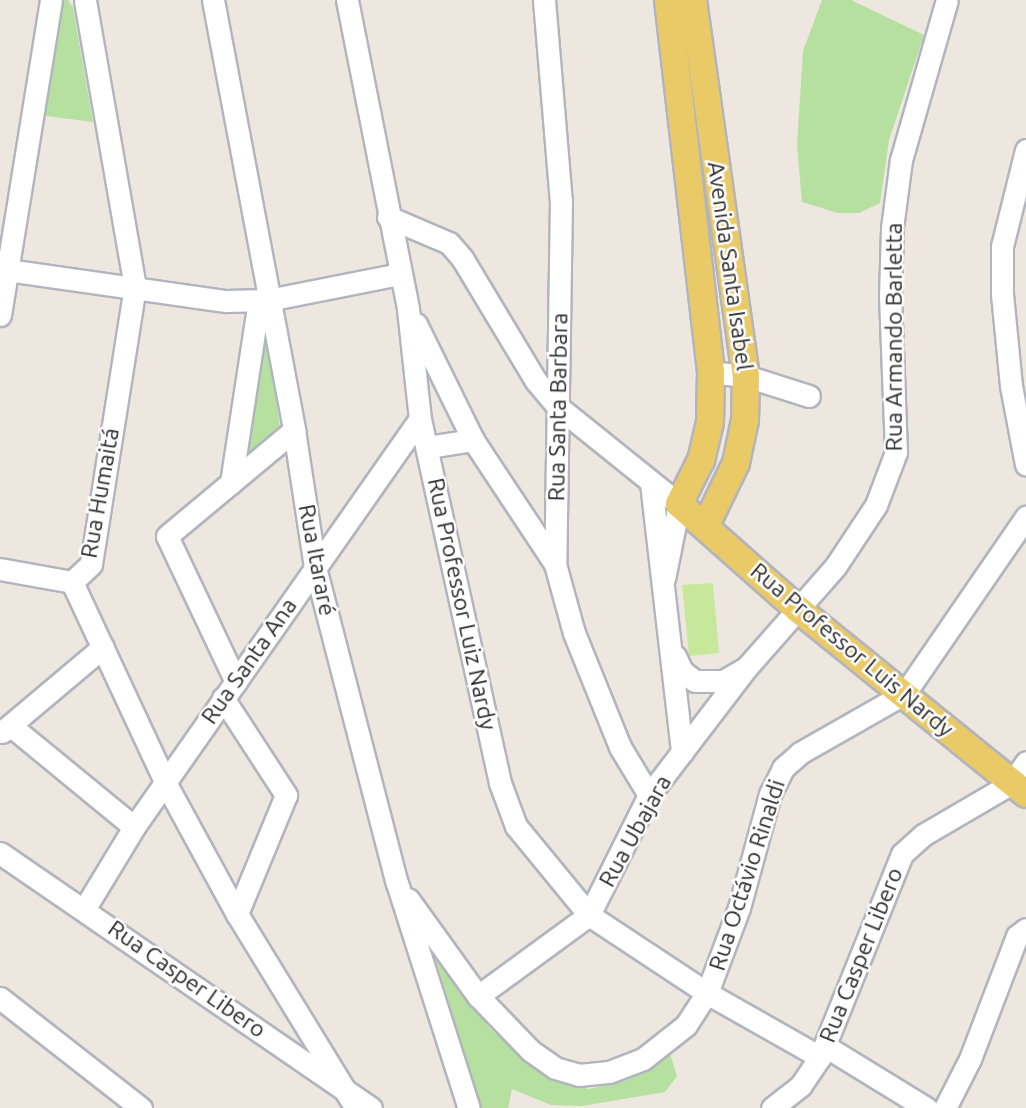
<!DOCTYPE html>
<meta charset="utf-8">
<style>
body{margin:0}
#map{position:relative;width:1026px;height:1108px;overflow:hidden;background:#ede7df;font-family:Ubuntu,sans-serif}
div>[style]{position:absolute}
.green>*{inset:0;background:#b5e09f}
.pitch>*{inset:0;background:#c7e79b}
.roads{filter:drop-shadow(2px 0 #b2b5be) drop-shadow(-2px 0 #b2b5be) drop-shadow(0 2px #b2b5be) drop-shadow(0 -2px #b2b5be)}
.minor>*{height:21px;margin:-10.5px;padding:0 10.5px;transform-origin:10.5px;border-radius:10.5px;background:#fff}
.major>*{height:26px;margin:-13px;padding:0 13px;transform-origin:13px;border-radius:13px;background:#eaca67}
span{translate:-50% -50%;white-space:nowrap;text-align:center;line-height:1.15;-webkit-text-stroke:5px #fff;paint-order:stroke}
.street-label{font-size:23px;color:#2c2c2c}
</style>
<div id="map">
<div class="green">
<i style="clip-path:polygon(57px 0,68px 0,73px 8px,93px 122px,39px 115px)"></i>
<i style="clip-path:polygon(822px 0,851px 0,924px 35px,889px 140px,880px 203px,859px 213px,838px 213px,802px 202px,797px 145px,803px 51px)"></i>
<i style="clip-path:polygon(267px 331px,280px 428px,240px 467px,261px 334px)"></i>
<i style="clip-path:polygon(431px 944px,490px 1029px,556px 1082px,589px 1089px,627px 1080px,670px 1054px,677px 1076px,665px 1092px,582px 1106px,551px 1105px,512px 1089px,508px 1108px,481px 1108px)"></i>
</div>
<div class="pitch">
<i style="clip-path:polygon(713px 583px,719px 653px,689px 656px,682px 585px)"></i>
</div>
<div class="roads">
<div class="minor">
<i style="left:213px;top:0;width:438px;rotate:79.3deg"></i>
<i style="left:294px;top:430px;width:139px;rotate:81.3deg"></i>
<i style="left:315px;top:567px;width:326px;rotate:75.5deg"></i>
<i style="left:397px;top:883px;width:236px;rotate:72.3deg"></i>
<i style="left:347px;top:0;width:315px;rotate:78.8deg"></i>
<i style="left:408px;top:309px;width:111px;rotate:83.8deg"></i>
<i style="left:420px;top:419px;width:373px;rotate:77.6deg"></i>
<i style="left:500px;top:783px;width:46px;rotate:69.6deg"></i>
<i style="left:516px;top:826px;width:115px;rotate:50.6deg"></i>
<i style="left:589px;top:915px;width:141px;rotate:33.5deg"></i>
<i style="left:707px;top:993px;width:130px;rotate:29.5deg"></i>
<i style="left:544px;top:0;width:202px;rotate:85.2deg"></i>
<i style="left:561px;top:201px;width:363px;rotate:90.9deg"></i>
<i style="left:555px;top:564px;width:72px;rotate:74.6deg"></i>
<i style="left:574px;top:633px;width:123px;rotate:68deg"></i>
<i style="left:620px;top:747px;width:56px;rotate:58.9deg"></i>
<i style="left:1026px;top:150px;width:99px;rotate:104deg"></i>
<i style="left:1002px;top:246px;width:48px;rotate:90deg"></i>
<i style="left:1002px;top:294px;width:92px;rotate:84.4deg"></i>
<i style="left:1011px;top:386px;width:80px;rotate:79.2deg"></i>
<i style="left:388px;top:217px;width:66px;rotate:23.1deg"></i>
<i style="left:449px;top:243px;width:20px;rotate:49deg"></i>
<i style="left:462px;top:258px;width:144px;rotate:59deg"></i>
<i style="left:536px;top:381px;width:33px;rotate:50deg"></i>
<i style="left:557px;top:406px;width:156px;rotate:38.8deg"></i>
<i style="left:679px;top:504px;width:76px;rotate:101.3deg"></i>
<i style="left:0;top:269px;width:228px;rotate:8.1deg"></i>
<i style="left:226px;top:301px;width:42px;rotate:-1.4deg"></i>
<i style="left:268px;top:300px;width:134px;rotate:-11.2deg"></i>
<i style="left:0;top:315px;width:319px;rotate:-80.8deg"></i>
<i style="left:416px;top:324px;width:129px;rotate:63.8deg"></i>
<i style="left:473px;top:440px;width:149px;rotate:56.5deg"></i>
<i style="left:711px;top:372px;width:35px;rotate:7deg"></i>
<i style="left:746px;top:376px;width:66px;rotate:17.6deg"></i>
<i style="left:428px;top:447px;width:46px;rotate:-8.8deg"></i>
<i style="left:231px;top:483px;width:184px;rotate:-81.3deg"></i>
<i style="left:651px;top:483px;width:271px;rotate:83.4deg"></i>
<i style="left:0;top:569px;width:73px;rotate:10.2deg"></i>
<i style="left:72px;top:582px;width:223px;rotate:65deg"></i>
<i style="left:166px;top:784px;width:148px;rotate:61.4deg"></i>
<i style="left:237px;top:914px;width:228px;rotate:58.5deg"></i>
<i style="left:72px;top:582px;width:26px;rotate:-43deg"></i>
<i style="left:91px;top:564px;width:280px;rotate:-81deg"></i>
<i style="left:135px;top:287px;width:291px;rotate:-99.9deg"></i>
<i style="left:675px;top:656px;width:17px;rotate:65deg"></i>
<i style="left:682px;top:671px;width:16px;rotate:38deg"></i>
<i style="left:695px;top:681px;width:28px"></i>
<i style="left:723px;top:681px;width:22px;rotate:-30deg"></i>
<i style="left:236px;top:682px;width:161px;rotate:-115.3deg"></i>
<i style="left:167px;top:536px;width:165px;rotate:-39.8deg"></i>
<i style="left:223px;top:698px;width:116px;rotate:57deg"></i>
<i style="left:286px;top:795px;width:129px;rotate:112.4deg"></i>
<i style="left:11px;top:726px;width:159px;rotate:39.4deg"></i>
<i style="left:2px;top:732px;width:132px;rotate:-40.1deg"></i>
<i style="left:0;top:853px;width:450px;rotate:34.5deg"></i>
<i style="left:408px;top:899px;width:120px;rotate:54.2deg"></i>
<i style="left:478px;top:996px;width:76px;rotate:46.1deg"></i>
<i style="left:531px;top:1051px;width:29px;rotate:35deg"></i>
<i style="left:555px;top:1068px;width:25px;rotate:16deg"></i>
<i style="left:579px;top:1075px;width:30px;rotate:-6deg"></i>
<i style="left:609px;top:1072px;width:36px;rotate:-21deg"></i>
<i style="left:643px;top:1059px;width:55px;rotate:-38.3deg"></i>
<i style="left:686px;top:1025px;width:38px;rotate:-57deg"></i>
<i style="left:707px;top:993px;width:91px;rotate:-69.4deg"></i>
<i style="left:739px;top:908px;width:118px;rotate:-74.8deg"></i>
<i style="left:770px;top:794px;width:29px;rotate:-63deg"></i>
<i style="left:783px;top:768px;width:23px;rotate:-41deg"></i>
<i style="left:800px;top:753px;width:121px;rotate:-29.7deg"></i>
<i style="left:905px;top:693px;width:214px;rotate:-55.5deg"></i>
<i style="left:85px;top:908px;width:95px;rotate:-58.8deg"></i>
<i style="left:134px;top:827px;width:498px;rotate:-55deg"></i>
<i style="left:478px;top:996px;width:137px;rotate:-36.1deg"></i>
<i style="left:589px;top:915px;width:134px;rotate:-63.4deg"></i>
<i style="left:649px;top:795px;width:161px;rotate:-52.6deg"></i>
<i style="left:747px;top:667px;width:133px;rotate:-48.7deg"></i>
<i style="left:835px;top:567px;width:74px;rotate:-56.5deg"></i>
<i style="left:876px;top:505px;width:57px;rotate:-69.3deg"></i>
<i style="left:896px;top:452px;width:155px;rotate:-92.2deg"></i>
<i style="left:890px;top:297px;width:69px;rotate:-88.3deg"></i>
<i style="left:892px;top:228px;width:69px;rotate:-82.5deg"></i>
<i style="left:901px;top:160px;width:166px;rotate:-74deg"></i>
<i style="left:0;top:998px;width:179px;rotate:38deg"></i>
<i style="left:825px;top:1046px;width:119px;rotate:31.5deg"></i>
<i style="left:772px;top:1108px;width:37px;rotate:-38deg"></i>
<i style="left:801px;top:1085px;width:34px;rotate:-56deg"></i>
<i style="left:820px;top:1057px;width:219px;rotate:-68deg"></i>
<i style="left:902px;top:854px;width:28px;rotate:-42deg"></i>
<i style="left:923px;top:835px;width:103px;rotate:-30.3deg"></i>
<i style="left:1012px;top:783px;width:25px;rotate:-56deg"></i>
<i style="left:945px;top:1108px;width:55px;rotate:-63deg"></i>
<i style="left:970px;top:1059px;width:132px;rotate:-69.1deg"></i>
<i style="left:1017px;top:936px;width:11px;rotate:-38deg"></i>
</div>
<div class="major">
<i style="left:668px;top:0;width:374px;rotate:83.4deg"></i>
<i style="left:711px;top:372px;width:50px;rotate:91.1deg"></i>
<i style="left:710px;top:422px;width:39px;rotate:103deg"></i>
<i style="left:701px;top:460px;width:49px;rotate:116.6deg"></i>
<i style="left:679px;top:504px;width:160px;rotate:41.5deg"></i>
<i style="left:799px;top:610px;width:292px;rotate:39deg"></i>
<i style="left:693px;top:0;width:380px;rotate:82deg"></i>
<i style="left:746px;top:376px;width:44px;rotate:91.3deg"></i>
<i style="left:745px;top:420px;width:44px;rotate:101.8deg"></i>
<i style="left:736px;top:463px;width:69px;rotate:115.8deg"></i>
</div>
</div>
<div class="street-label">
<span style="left:730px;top:266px;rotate:82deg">Avenida Santa Isabel</span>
<span style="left:894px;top:337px;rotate:-90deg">Rua Armando Barletta</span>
<span style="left:558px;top:407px;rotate:-89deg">Rua Santa Barbara</span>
<span style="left:100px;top:493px;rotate:-80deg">Rua Humaitá</span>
<span style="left:317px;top:560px;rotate:79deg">Rua Itararé</span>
<span style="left:462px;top:604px;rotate:78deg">Rua Professor Luiz Nardy</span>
<span style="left:852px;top:650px;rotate:40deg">Rua Professor Luis Nardy</span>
<span style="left:249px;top:661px;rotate:-55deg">Rua Santa Ana</span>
<span style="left:635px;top:831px;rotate:-61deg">Rua Ubajara</span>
<span style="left:747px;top:875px;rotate:-72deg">Rua Octávio Rinaldi</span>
<span style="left:861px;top:955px;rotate:-68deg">Rua Casper Libero</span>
<span style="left:187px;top:979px;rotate:35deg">Rua Casper Libero</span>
</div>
</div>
